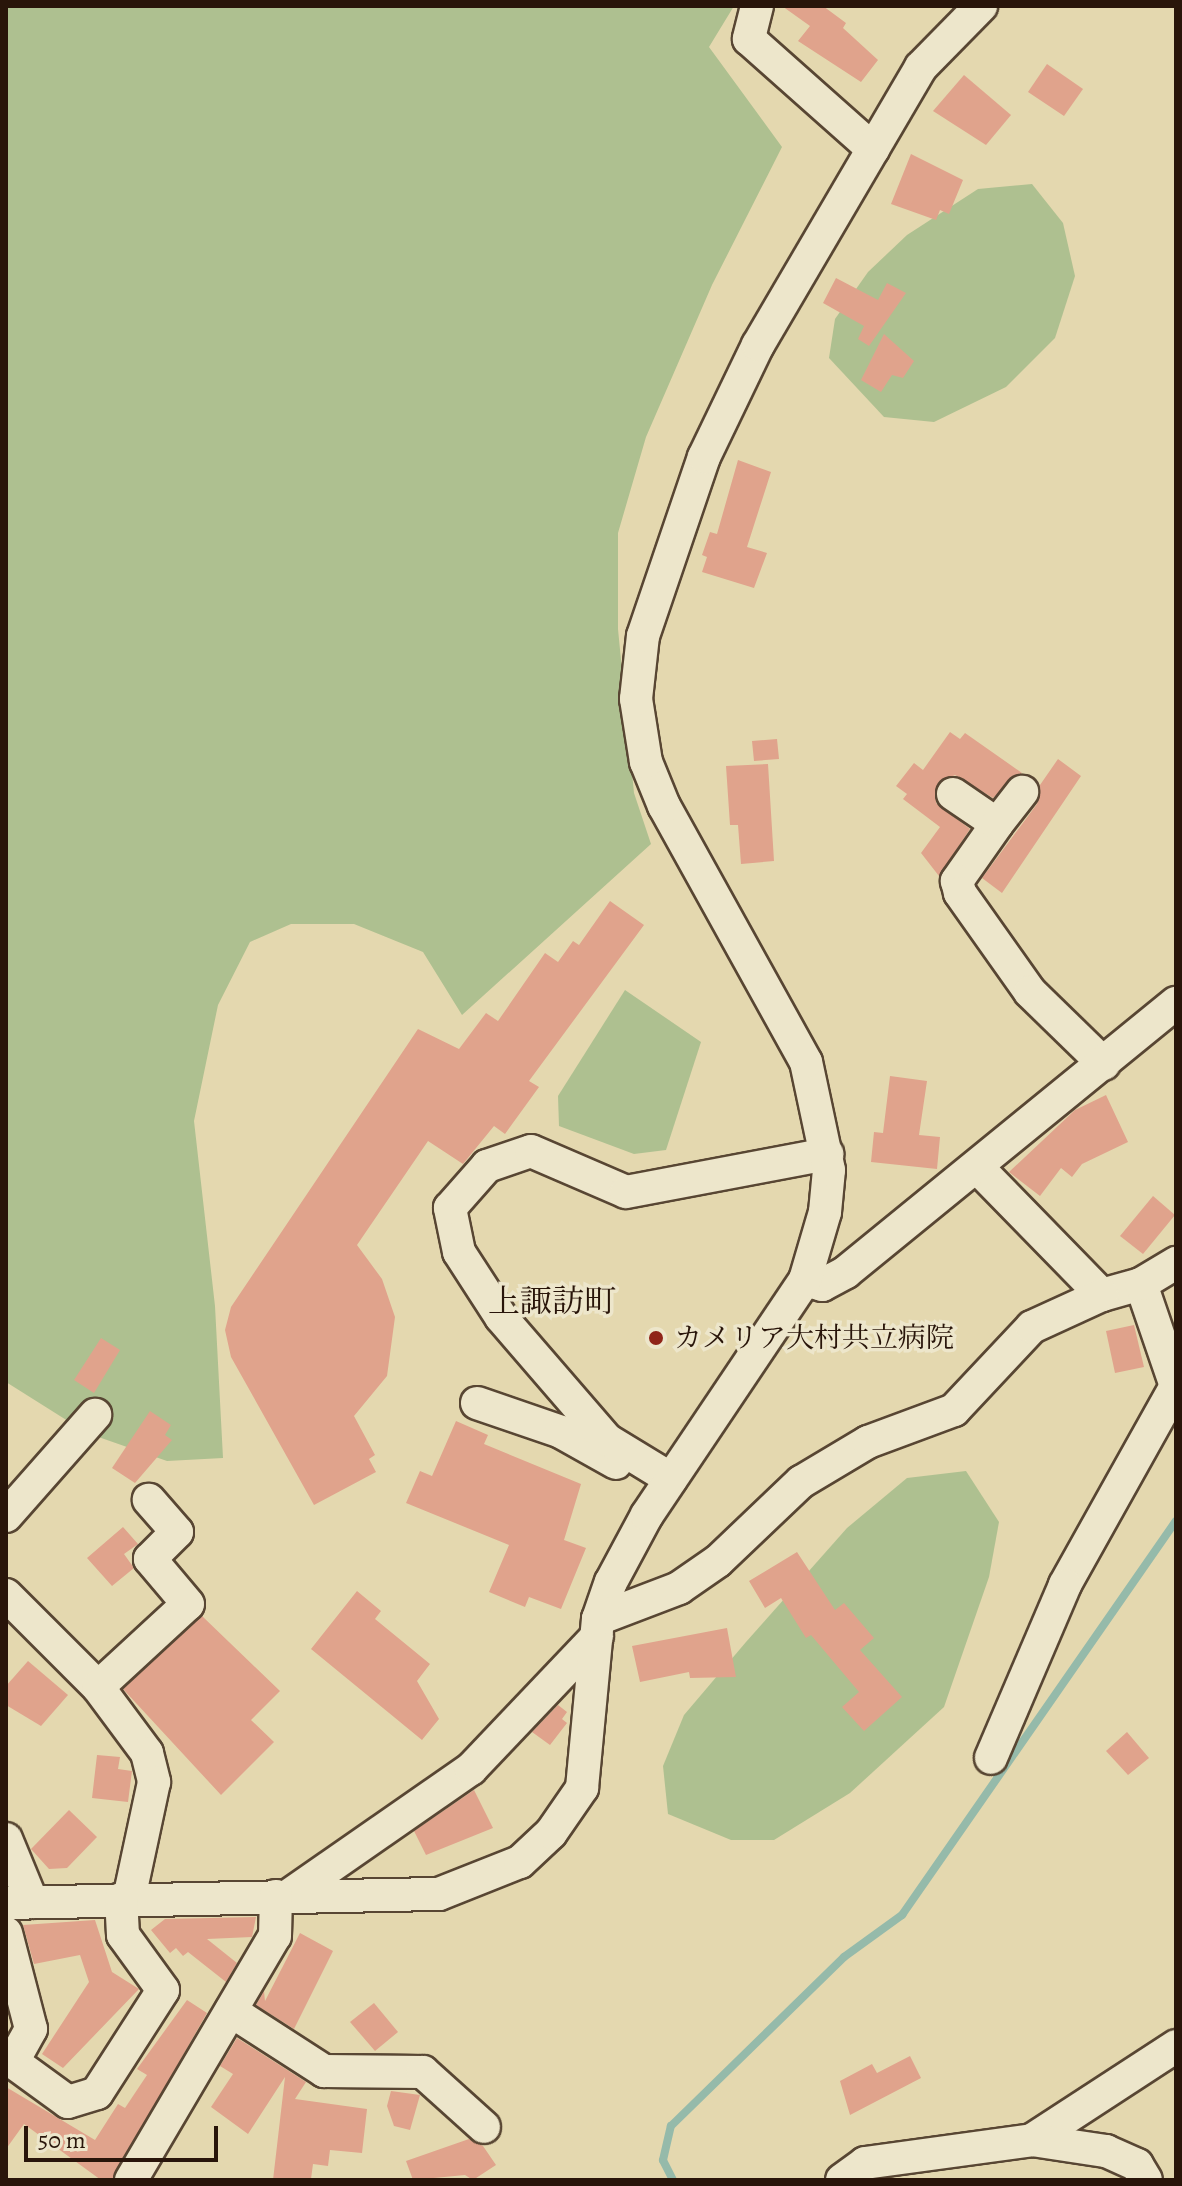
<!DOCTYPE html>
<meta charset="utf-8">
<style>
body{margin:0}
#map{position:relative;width:1182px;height:2186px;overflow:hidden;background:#e4d8af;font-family:Alegreya,"Noto Serif JP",serif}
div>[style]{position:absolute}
.green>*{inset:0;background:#aec090}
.stream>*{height:8px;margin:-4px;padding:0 4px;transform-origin:4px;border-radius:4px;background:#95baaa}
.building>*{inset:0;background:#e0a38c}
.roads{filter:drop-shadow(2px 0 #584633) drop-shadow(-2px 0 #584633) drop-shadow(0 2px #584633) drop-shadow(0 -2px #584633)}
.minor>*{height:32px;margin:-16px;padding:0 16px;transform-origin:16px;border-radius:16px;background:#ede6cb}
.dots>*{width:22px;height:22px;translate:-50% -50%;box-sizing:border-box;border:4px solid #ede6cb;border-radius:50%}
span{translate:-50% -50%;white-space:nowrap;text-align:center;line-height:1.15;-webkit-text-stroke:7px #ede6cb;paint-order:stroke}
.poi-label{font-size:28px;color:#29150a}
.left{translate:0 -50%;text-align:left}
.quarter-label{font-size:32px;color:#29150a}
.frame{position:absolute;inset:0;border:8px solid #29150a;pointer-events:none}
.scale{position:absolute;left:24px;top:2126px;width:194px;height:36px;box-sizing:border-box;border:4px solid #29150a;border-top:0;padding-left:10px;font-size:24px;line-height:28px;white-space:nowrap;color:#29150a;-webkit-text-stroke:6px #ede6cb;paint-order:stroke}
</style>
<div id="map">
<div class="green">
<i style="clip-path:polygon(6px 6px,734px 6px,709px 47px,782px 147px,712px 285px,646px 437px,618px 533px,618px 629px,634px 793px,651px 844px,462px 1015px,423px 952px,354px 924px,291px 924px,250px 942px,218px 1005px,194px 1121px,215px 1306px,223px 1458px,167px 1461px,87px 1433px,6px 1382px)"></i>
<i style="clip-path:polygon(1032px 184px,1063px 223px,1075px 276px,1055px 338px,1006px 387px,934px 422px,884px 417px,829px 358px,835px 319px,868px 272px,907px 235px,978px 189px)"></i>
<i style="clip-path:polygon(625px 990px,701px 1042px,666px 1150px,634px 1154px,559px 1126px,558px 1096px)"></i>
<i style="clip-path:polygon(966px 1471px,999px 1522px,989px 1577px,944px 1707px,850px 1793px,774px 1840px,731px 1840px,668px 1814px,663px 1766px,684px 1715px,746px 1642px,847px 1528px,907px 1478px)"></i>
</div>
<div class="stream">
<i style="left:673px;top:2180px;width:22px;rotate:-117deg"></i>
<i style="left:663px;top:2160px;width:35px;rotate:-77deg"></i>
<i style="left:671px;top:2126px;width:242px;rotate:-44.3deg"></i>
<i style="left:844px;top:1957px;width:72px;rotate:-35.9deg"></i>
<i style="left:902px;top:1915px;width:480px;rotate:-55.2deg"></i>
</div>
<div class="building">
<i style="clip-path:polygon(782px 6px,823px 6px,846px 23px,843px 28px,878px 60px,861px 82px,798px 41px,810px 26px)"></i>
<i style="clip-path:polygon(1047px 64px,1083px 89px,1064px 116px,1028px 92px)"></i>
<i style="clip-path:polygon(964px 75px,1011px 115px,986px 145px,933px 111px)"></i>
<i style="clip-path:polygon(911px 154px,963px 180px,949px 214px,940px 210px,936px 220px,891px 204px)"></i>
<i style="clip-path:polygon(836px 278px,878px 300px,887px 283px,906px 293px,869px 346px,858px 339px,864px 326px,823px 303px)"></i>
<i style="clip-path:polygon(884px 334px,914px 361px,903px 378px,892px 375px,881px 392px,861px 380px)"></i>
<i style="clip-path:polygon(738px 460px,771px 472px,747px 547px,767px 553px,754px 588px,702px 572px,707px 557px,702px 555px,710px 532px,717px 534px)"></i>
<i style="clip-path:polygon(950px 732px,960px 739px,965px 733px,1022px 773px,993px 798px,955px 775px,938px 783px,936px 803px,970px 829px,939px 876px,921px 853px,940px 827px,903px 799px,907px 794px,896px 786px,914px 763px,923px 770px)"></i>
<i style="clip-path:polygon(777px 739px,779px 759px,754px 761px,752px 741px)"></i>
<i style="clip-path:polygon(1058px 759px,1081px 776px,1002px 893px,982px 878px,1037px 804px,1040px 785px)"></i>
<i style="clip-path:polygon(768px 764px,774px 861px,741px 864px,738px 825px,730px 825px,726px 766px)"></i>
<i style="clip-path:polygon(610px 901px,644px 925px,529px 1081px,539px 1087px,505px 1134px,494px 1126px,463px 1164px,428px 1141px,357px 1245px,382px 1279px,395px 1317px,387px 1376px,354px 1416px,375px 1455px,369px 1459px,376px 1472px,314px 1505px,231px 1357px,225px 1330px,231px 1307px,418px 1029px,459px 1049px,486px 1013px,498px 1021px,545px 953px,558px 962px,573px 941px,579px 945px)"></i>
<i style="clip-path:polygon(890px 1076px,927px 1081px,919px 1135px,940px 1137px,937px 1169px,871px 1162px,874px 1132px,883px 1133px)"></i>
<i style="clip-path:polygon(1106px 1095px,1128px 1142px,1082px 1164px,1072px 1177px,1061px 1168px,1040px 1196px,1009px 1172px,1075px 1110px)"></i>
<i style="clip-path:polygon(1153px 1196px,1175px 1215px,1143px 1254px,1120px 1236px)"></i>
<i style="clip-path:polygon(1134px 1325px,1144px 1367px,1115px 1373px,1106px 1331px)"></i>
<i style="clip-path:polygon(101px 1338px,120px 1350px,94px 1393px,74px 1380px)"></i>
<i style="clip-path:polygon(150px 1411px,171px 1425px,165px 1435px,172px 1440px,135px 1483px,112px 1468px)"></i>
<i style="clip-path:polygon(456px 1421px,488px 1435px,484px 1444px,581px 1484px,564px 1540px,586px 1548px,561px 1609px,529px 1597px,525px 1607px,489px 1592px,509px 1545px,406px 1503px,420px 1471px,432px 1476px)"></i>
<i style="clip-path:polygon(123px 1527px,138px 1544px,124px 1554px,134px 1568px,112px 1586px,87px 1558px)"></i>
<i style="clip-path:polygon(797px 1552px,835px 1610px,844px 1603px,874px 1638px,860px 1650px,902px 1697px,864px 1731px,842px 1707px,859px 1692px,811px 1635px,806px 1638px,781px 1598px,765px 1608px,749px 1581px)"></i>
<i style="clip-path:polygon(357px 1591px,381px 1611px,375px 1619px,430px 1664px,417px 1681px,439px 1719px,422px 1740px,311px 1649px)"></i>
<i style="clip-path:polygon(202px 1616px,280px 1691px,251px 1720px,274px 1742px,221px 1795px,123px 1689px)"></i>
<i style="clip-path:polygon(727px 1628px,736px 1677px,690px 1678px,689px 1672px,640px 1682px,632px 1646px)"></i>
<i style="clip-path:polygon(28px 1661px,68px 1695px,41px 1726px,6px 1705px,6px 1686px)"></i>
<i style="clip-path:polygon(558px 1705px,567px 1712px,562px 1719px,567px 1723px,550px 1745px,532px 1732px)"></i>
<i style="clip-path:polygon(1127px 1732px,1149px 1758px,1128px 1775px,1106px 1751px)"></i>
<i style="clip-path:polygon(97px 1755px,120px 1757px,118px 1769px,132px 1771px,128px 1802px,92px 1798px)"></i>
<i style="clip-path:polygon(474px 1790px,493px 1828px,426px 1855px,414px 1831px)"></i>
<i style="clip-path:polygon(69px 1810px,97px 1837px,67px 1868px,49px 1869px,31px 1849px)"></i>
<i style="clip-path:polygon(256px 1917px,252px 1937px,207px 1939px,237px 1963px,226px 1982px,188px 1952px,183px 1956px,176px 1948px,170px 1953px,151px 1930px,165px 1919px)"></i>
<i style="clip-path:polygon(95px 1920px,112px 1972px,139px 1989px,63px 2068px,42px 2054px,89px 1982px,80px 1955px,34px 1964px,23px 1925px)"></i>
<i style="clip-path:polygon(300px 1933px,333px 1951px,294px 2029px,256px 2005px,264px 1991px,265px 2001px)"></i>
<i style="clip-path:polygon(187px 2000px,207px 2013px,112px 2180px,101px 2180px,24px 2124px,6px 2149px,6px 2087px,95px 2140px,118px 2104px,125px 2108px,147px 2075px,137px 2069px)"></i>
<i style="clip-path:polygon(374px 2003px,398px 2032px,375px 2051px,350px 2022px)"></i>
<i style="clip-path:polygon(237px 2038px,306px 2082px,295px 2099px,367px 2109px,362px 2153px,330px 2150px,328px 2166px,313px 2164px,311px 2179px,273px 2180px,285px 2077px,248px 2134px,211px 2107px,233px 2074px,220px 2066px)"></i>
<i style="clip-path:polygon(910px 2056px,921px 2078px,850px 2115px,840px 2081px,872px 2064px,877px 2073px)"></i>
<i style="clip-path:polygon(391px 2091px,420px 2095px,410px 2130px,394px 2126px,387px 2106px)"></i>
<i style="clip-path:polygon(469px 2139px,483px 2146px,496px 2165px,473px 2180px,465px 2175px,413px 2180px,406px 2161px)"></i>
</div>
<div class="roads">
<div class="minor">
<i style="left:757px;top:6px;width:34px;rotate:104deg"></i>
<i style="left:749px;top:39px;width:166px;rotate:41.6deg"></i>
<i style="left:953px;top:794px;width:53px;rotate:34.3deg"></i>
<i style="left:997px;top:824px;width:70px;rotate:125.1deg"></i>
<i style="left:957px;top:881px;width:12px;rotate:76deg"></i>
<i style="left:960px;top:893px;width:121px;rotate:54.7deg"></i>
<i style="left:1030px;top:992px;width:103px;rotate:44.2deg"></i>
<i style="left:997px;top:824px;width:41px;rotate:-52deg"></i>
<i style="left:977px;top:1167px;width:179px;rotate:45.7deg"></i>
<i style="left:1102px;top:1295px;width:41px;rotate:-15.8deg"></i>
<i style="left:1141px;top:1284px;width:108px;rotate:71.1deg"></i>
<i style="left:1176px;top:1386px;width:228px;rotate:119.2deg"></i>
<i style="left:1065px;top:1585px;width:188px;rotate:113.2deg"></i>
<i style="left:805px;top:1280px;width:18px;rotate:16deg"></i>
<i style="left:822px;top:1285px;width:27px;rotate:-28deg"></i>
<i style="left:846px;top:1272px;width:426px;rotate:-39.2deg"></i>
<i style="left:1141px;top:1284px;width:41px;rotate:-31deg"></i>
<i style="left:477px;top:1403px;width:89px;rotate:19deg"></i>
<i style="left:561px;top:1432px;width:63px;rotate:29.4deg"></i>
<i style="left:671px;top:1479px;width:75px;rotate:-148.6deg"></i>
<i style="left:607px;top:1440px;width:162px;rotate:-130.8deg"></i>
<i style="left:501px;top:1317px;width:77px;rotate:-122.9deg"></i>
<i style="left:459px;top:1252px;width:45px;rotate:-101.6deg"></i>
<i style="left:450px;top:1208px;width:56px;rotate:-48.6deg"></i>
<i style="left:487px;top:1166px;width:46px;rotate:-18.8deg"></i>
<i style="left:531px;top:1151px;width:103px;rotate:23.3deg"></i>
<i style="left:626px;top:1192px;width:205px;rotate:-10.7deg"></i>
<i style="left:6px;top:1516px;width:135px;rotate:-48.6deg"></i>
<i style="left:6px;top:1595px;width:130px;rotate:45deg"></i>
<i style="left:98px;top:1687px;width:82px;rotate:53.4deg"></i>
<i style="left:147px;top:1753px;width:30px;rotate:76deg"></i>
<i style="left:154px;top:1782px;width:120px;rotate:102.1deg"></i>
<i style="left:598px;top:1619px;width:87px;rotate:-20.9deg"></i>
<i style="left:679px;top:1588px;width:47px;rotate:-34.7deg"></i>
<i style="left:718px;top:1561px;width:115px;rotate:-43.6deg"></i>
<i style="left:801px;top:1482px;width:78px;rotate:-30.8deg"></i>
<i style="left:868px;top:1442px;width:92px;rotate:-20.4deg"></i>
<i style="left:954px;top:1410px;width:114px;rotate:-46.8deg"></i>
<i style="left:1032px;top:1327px;width:77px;rotate:-24.6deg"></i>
<i style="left:98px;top:1687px;width:122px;rotate:-42.7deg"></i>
<i style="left:188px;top:1604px;width:59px;rotate:-130.2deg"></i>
<i style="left:150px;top:1559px;width:38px;rotate:-45deg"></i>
<i style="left:177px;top:1532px;width:43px;rotate:-131.2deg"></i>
<i style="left:6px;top:1839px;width:68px;rotate:67.6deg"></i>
<i style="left:288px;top:1896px;width:223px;rotate:-34.8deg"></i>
<i style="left:471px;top:1769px;width:183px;rotate:-46.5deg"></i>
<i style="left:6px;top:1903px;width:433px;rotate:-1.2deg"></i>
<i style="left:439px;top:1894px;width:87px;rotate:-21.6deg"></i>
<i style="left:520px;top:1862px;width:42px;rotate:-43.1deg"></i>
<i style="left:551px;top:1833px;width:55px;rotate:-55.4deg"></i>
<i style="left:582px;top:1788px;width:170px;rotate:-84.6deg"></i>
<i style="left:598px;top:1619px;width:39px;rotate:-71deg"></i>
<i style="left:611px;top:1582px;width:76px;rotate:-61.8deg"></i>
<i style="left:647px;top:1515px;width:283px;rotate:-56.1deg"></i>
<i style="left:805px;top:1280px;width:71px;rotate:-73.6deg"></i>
<i style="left:825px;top:1212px;width:42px;rotate:-84.6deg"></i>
<i style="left:829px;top:1170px;width:110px;rotate:-102deg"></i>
<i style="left:806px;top:1062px;width:293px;rotate:-119deg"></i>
<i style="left:664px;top:806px;width:48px;rotate:-112.2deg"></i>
<i style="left:646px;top:762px;width:64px;rotate:-99deg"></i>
<i style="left:636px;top:699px;width:63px;rotate:-83.7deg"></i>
<i style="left:643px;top:636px;width:189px;rotate:-71.2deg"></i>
<i style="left:704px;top:457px;width:124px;rotate:-64.3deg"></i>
<i style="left:758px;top:345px;width:322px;rotate:-59.6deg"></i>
<i style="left:921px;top:67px;width:86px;rotate:-45.5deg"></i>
<i style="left:6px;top:1933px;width:99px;rotate:75.4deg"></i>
<i style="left:31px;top:2029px;width:38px;rotate:119deg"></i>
<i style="left:13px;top:2062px;width:68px;rotate:36deg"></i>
<i style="left:68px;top:2102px;width:30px;rotate:-17deg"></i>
<i style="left:97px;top:2093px;width:122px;rotate:-57.3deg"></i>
<i style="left:163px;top:1990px;width:68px;rotate:-126deg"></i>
<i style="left:123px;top:1935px;width:36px;rotate:-93deg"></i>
<i style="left:231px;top:2011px;width:111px;rotate:32.8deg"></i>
<i style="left:324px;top:2071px;width:99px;rotate:0.6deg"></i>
<i style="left:423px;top:2072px;width:82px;rotate:42deg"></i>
<i style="left:1032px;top:2140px;width:172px;rotate:-33.1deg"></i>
<i style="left:131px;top:2180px;width:283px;rotate:-59.5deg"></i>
<i style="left:275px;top:1936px;width:40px;rotate:-88.6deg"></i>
<i style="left:842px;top:2180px;width:29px;rotate:-36deg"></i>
<i style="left:865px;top:2163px;width:169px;rotate:-7.8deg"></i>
<i style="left:1032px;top:2140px;width:75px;rotate:8.5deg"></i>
<i style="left:1106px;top:2151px;width:34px;rotate:24deg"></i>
<i style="left:1137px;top:2165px;width:17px;rotate:59deg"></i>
</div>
</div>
<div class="dots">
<i style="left:656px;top:1338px;background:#8f2418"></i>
</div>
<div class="poi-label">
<span class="left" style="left:674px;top:1338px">カメリア大村共立病院</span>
</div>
<div class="quarter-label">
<span style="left:552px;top:1301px">上諏訪町</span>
</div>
<div class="frame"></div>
<div class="scale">50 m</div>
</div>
